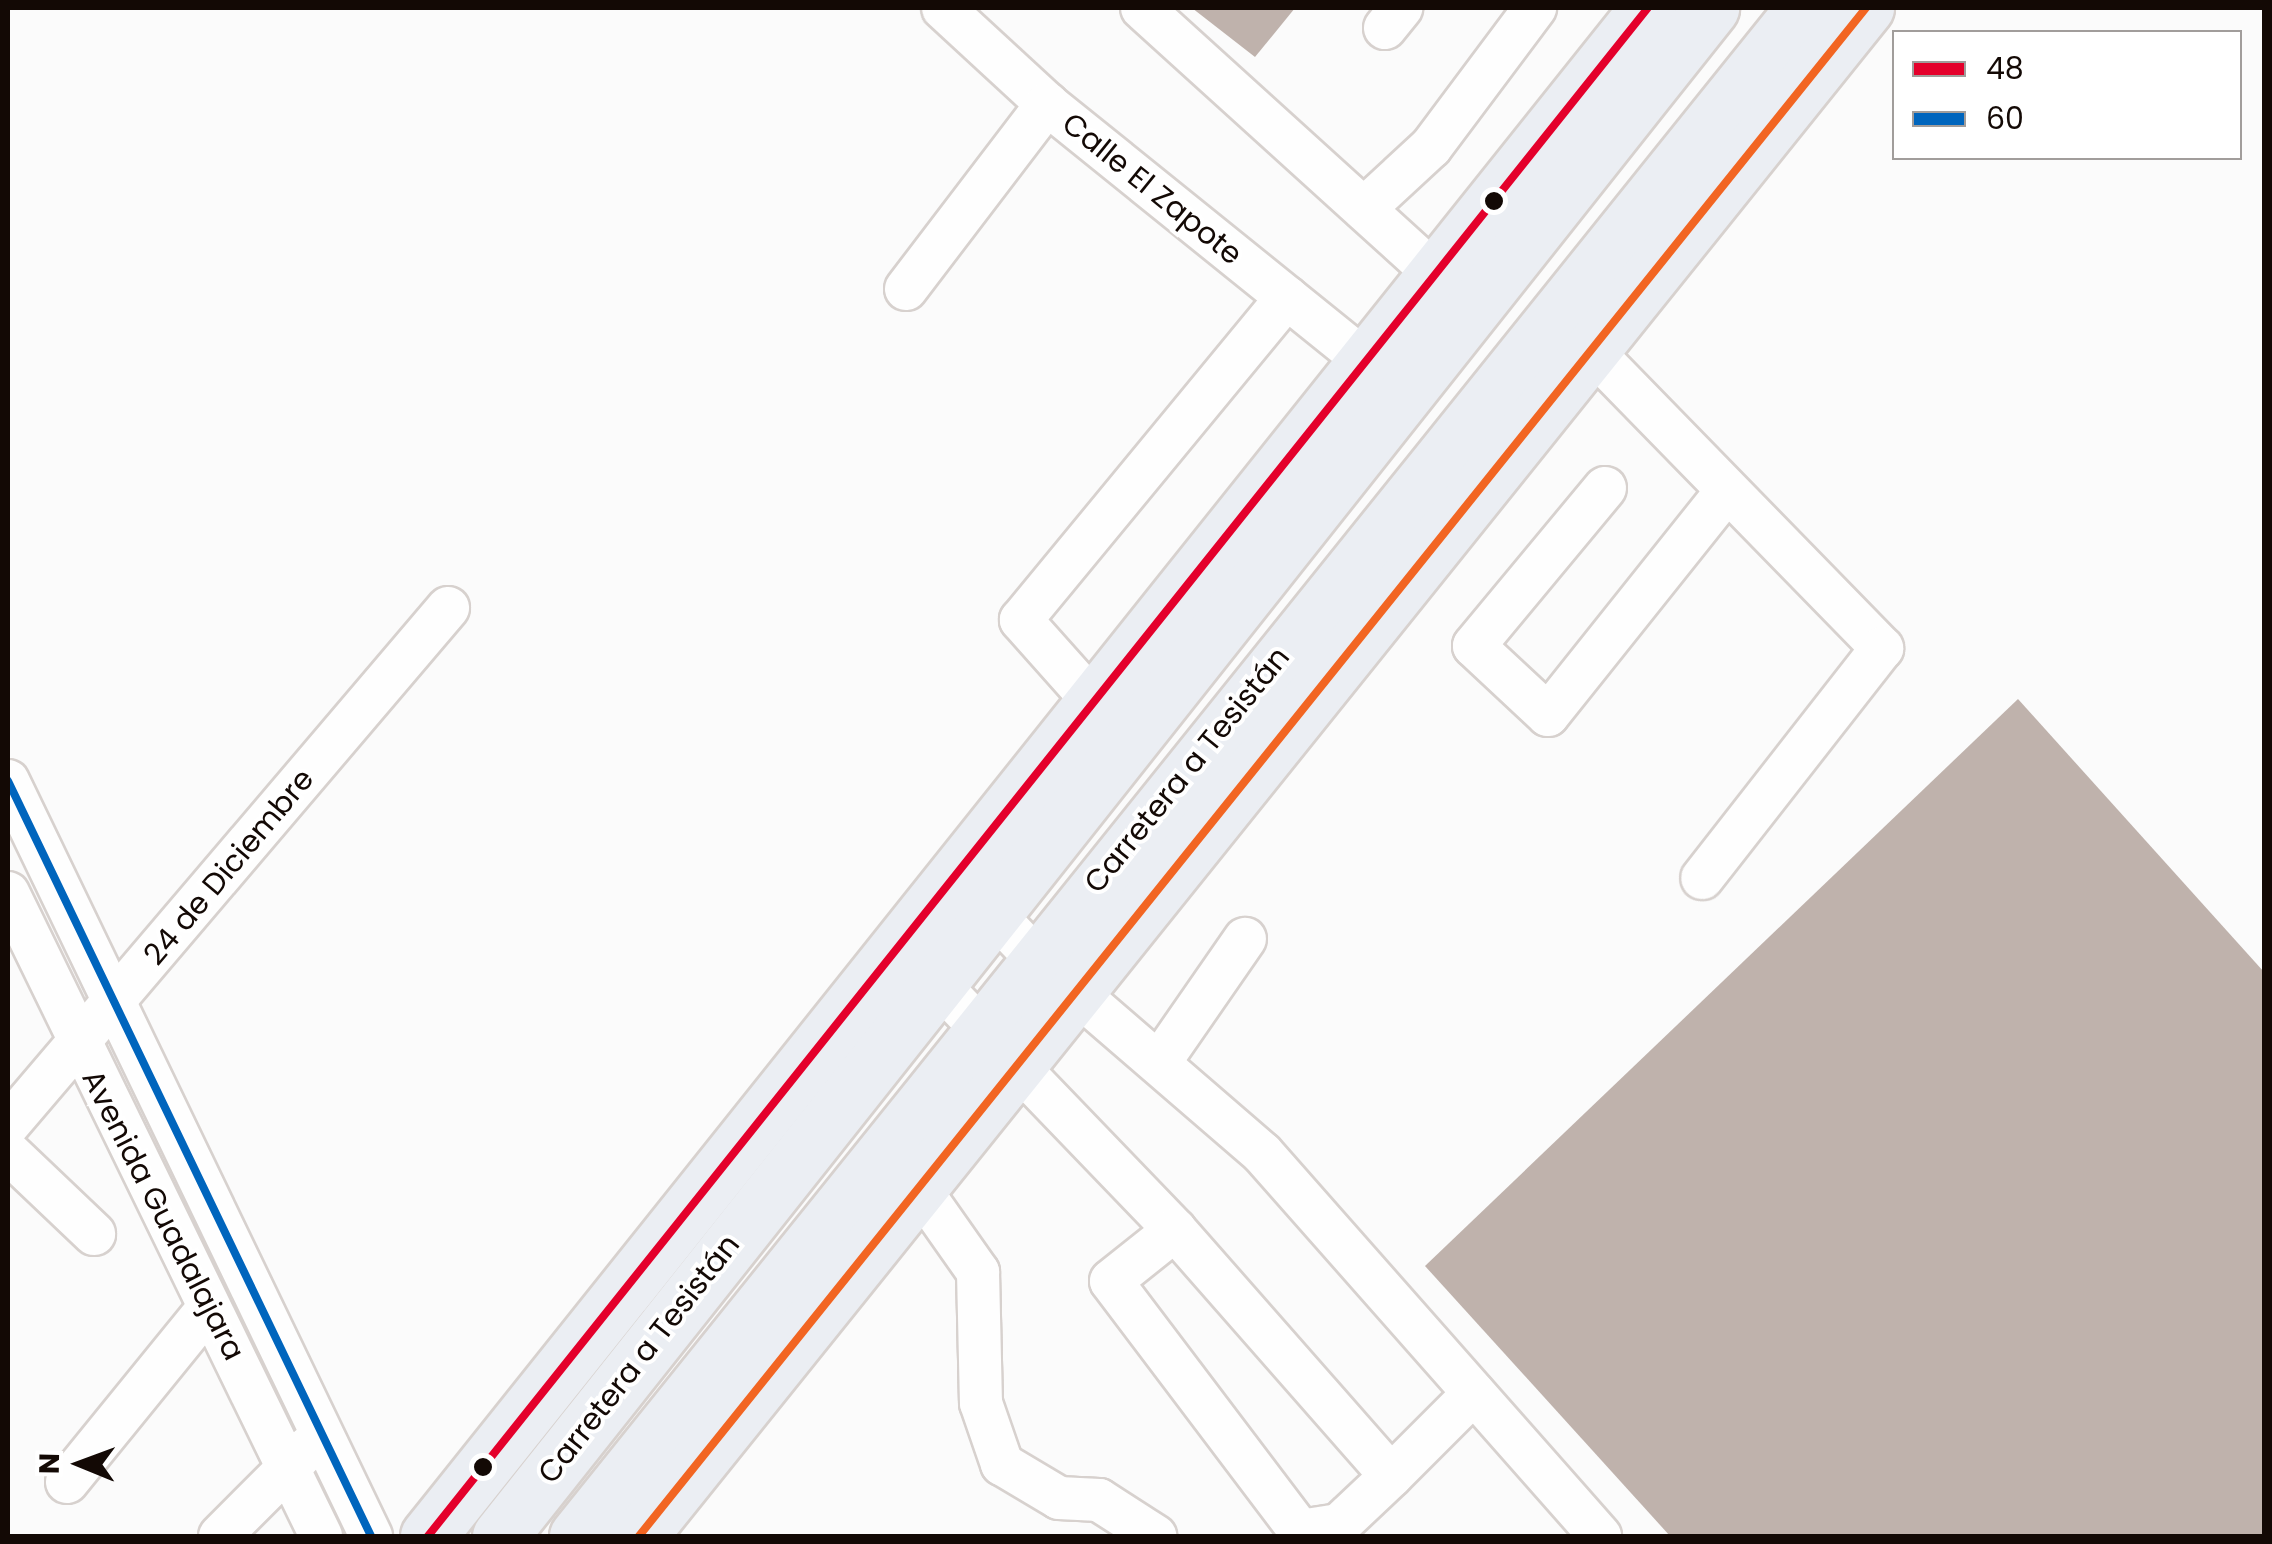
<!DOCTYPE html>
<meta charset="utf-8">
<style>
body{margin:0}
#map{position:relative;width:2272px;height:1544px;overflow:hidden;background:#fbfbfb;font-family:Poppins,sans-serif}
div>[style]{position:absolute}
.building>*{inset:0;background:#bfb2ac}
.roads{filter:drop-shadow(2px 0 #d7d1ce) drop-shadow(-2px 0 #d7d1ce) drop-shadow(0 2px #d7d1ce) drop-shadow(0 -2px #d7d1ce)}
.minor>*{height:42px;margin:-21px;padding:0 21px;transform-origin:21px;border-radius:21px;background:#fefefe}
.major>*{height:55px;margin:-27.5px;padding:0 27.5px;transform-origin:27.5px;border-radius:27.5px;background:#ebeef3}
.bus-1>*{height:8px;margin:-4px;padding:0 4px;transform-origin:4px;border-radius:4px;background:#e4002b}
.bus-2>*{height:8px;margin:-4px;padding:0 4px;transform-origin:4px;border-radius:4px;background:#0065bd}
.bus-3>*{height:8px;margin:-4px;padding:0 4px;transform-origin:4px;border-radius:4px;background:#f26522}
.dots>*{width:28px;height:28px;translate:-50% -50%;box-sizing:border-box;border:5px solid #fff;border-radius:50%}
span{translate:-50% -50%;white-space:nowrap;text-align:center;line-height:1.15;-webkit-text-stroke:8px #fff;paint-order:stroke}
.street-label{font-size:30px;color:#130905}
.frame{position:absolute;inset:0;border:10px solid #130905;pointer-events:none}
.legend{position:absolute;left:1892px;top:30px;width:350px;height:130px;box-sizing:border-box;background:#fff;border:2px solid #a19d9b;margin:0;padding:12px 18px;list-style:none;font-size:30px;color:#130905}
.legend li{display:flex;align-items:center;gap:20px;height:50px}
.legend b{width:50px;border:2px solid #a19d9b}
.north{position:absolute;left:30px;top:1414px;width:100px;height:100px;-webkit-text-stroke:8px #fff;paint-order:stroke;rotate:271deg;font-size:28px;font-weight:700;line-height:40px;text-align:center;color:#130905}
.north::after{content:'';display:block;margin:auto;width:35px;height:45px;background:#130905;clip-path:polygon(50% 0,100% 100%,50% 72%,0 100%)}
</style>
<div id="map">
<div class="building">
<i style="clip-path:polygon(1192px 8px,1295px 8px,1255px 57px)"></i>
<i style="clip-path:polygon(2018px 699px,2264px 972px,2264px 1536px,1670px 1536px,1425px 1266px)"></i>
</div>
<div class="roads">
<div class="minor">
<i style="left:943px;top:8px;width:142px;rotate:42.7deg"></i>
<i style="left:1047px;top:104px;width:412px;rotate:38.9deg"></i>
<i style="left:1142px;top:8px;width:396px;rotate:42.2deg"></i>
<i style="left:1385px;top:28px;width:26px;rotate:-51deg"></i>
<i style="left:1364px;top:209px;width:91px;rotate:-42.8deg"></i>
<i style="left:1431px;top:147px;width:174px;rotate:-53.2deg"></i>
<i style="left:906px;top:289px;width:233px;rotate:-52.7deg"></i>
<i style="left:1591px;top:350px;width:417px;rotate:45.7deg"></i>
<i style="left:1882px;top:648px;width:292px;rotate:128deg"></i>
<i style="left:1605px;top:488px;width:205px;rotate:129.7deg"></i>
<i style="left:1474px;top:646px;width:101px;rotate:43deg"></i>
<i style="left:1548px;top:715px;width:287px;rotate:-51.4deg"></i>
<i style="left:1094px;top:702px;width:110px;rotate:-131.7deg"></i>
<i style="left:1021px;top:620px;width:418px;rotate:-50.5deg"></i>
<i style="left:8px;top:781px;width:838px;rotate:64.32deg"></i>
<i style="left:8px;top:893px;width:715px;rotate:64.04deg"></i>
<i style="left:974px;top:893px;width:88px;rotate:46.4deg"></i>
<i style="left:1035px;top:957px;width:300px;rotate:40.8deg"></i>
<i style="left:1262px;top:1153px;width:511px;rotate:48.57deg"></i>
<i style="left:919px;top:964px;width:369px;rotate:46.1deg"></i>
<i style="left:1175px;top:1230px;width:327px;rotate:48.7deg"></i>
<i style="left:1391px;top:1476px;width:71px;rotate:136.7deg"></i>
<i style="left:1339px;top:1525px;width:39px;rotate:171deg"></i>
<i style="left:1300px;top:1531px;width:313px;rotate:-127.1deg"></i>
<i style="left:1111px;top:1281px;width:82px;rotate:-38.6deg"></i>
<i style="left:1159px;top:1063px;width:151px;rotate:-55.3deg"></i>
<i style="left:8px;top:1125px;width:679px;rotate:-49.6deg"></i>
<i style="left:8px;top:1152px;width:119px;rotate:43.6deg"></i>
<i style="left:919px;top:1188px;width:103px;rotate:54.9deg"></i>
<i style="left:978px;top:1272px;width:131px;rotate:88.7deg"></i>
<i style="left:981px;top:1403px;width:65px;rotate:71deg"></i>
<i style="left:1002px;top:1464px;width:66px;rotate:30.8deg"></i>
<i style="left:1059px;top:1498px;width:40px;rotate:2.9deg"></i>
<i style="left:1099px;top:1500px;width:67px;rotate:32.7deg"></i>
<i style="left:1391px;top:1476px;width:117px;rotate:-45deg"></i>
<i style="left:67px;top:1482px;width:225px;rotate:-50.9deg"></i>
<i style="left:220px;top:1536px;width:127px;rotate:-45deg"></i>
</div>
<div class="major">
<i style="left:428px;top:1536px;width:1955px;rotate:-51.4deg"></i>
<i style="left:500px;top:1536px;width:1950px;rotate:-51.6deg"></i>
<i style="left:577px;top:1536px;width:1960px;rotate:-51.24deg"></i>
<i style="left:639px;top:1536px;width:1960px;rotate:-51.24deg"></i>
</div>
</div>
<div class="bus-1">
<i style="left:428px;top:1536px;width:1955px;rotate:-51.4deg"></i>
</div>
<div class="bus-2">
<i style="left:8px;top:781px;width:838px;rotate:64.32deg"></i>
</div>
<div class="bus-3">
<i style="left:639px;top:1536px;width:1960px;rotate:-51.24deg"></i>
</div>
<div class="dots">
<i style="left:1494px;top:201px;background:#130905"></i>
<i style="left:483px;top:1467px;background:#130905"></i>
</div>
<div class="street-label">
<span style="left:1152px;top:189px;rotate:39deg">Calle El Zapote</span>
<span style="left:1187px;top:770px;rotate:-51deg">Carretera a Tesistán</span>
<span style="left:229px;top:867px;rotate:-50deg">24 de Diciembre</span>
<span style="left:163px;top:1215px;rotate:63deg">Avenida Guadalajara</span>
<span style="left:639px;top:1359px;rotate:-52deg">Carretera a Tesistán</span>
</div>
<div class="frame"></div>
<ul class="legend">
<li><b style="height:12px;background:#e4002b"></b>48</li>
<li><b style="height:12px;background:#0065bd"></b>60</li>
</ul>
<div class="north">N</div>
</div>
